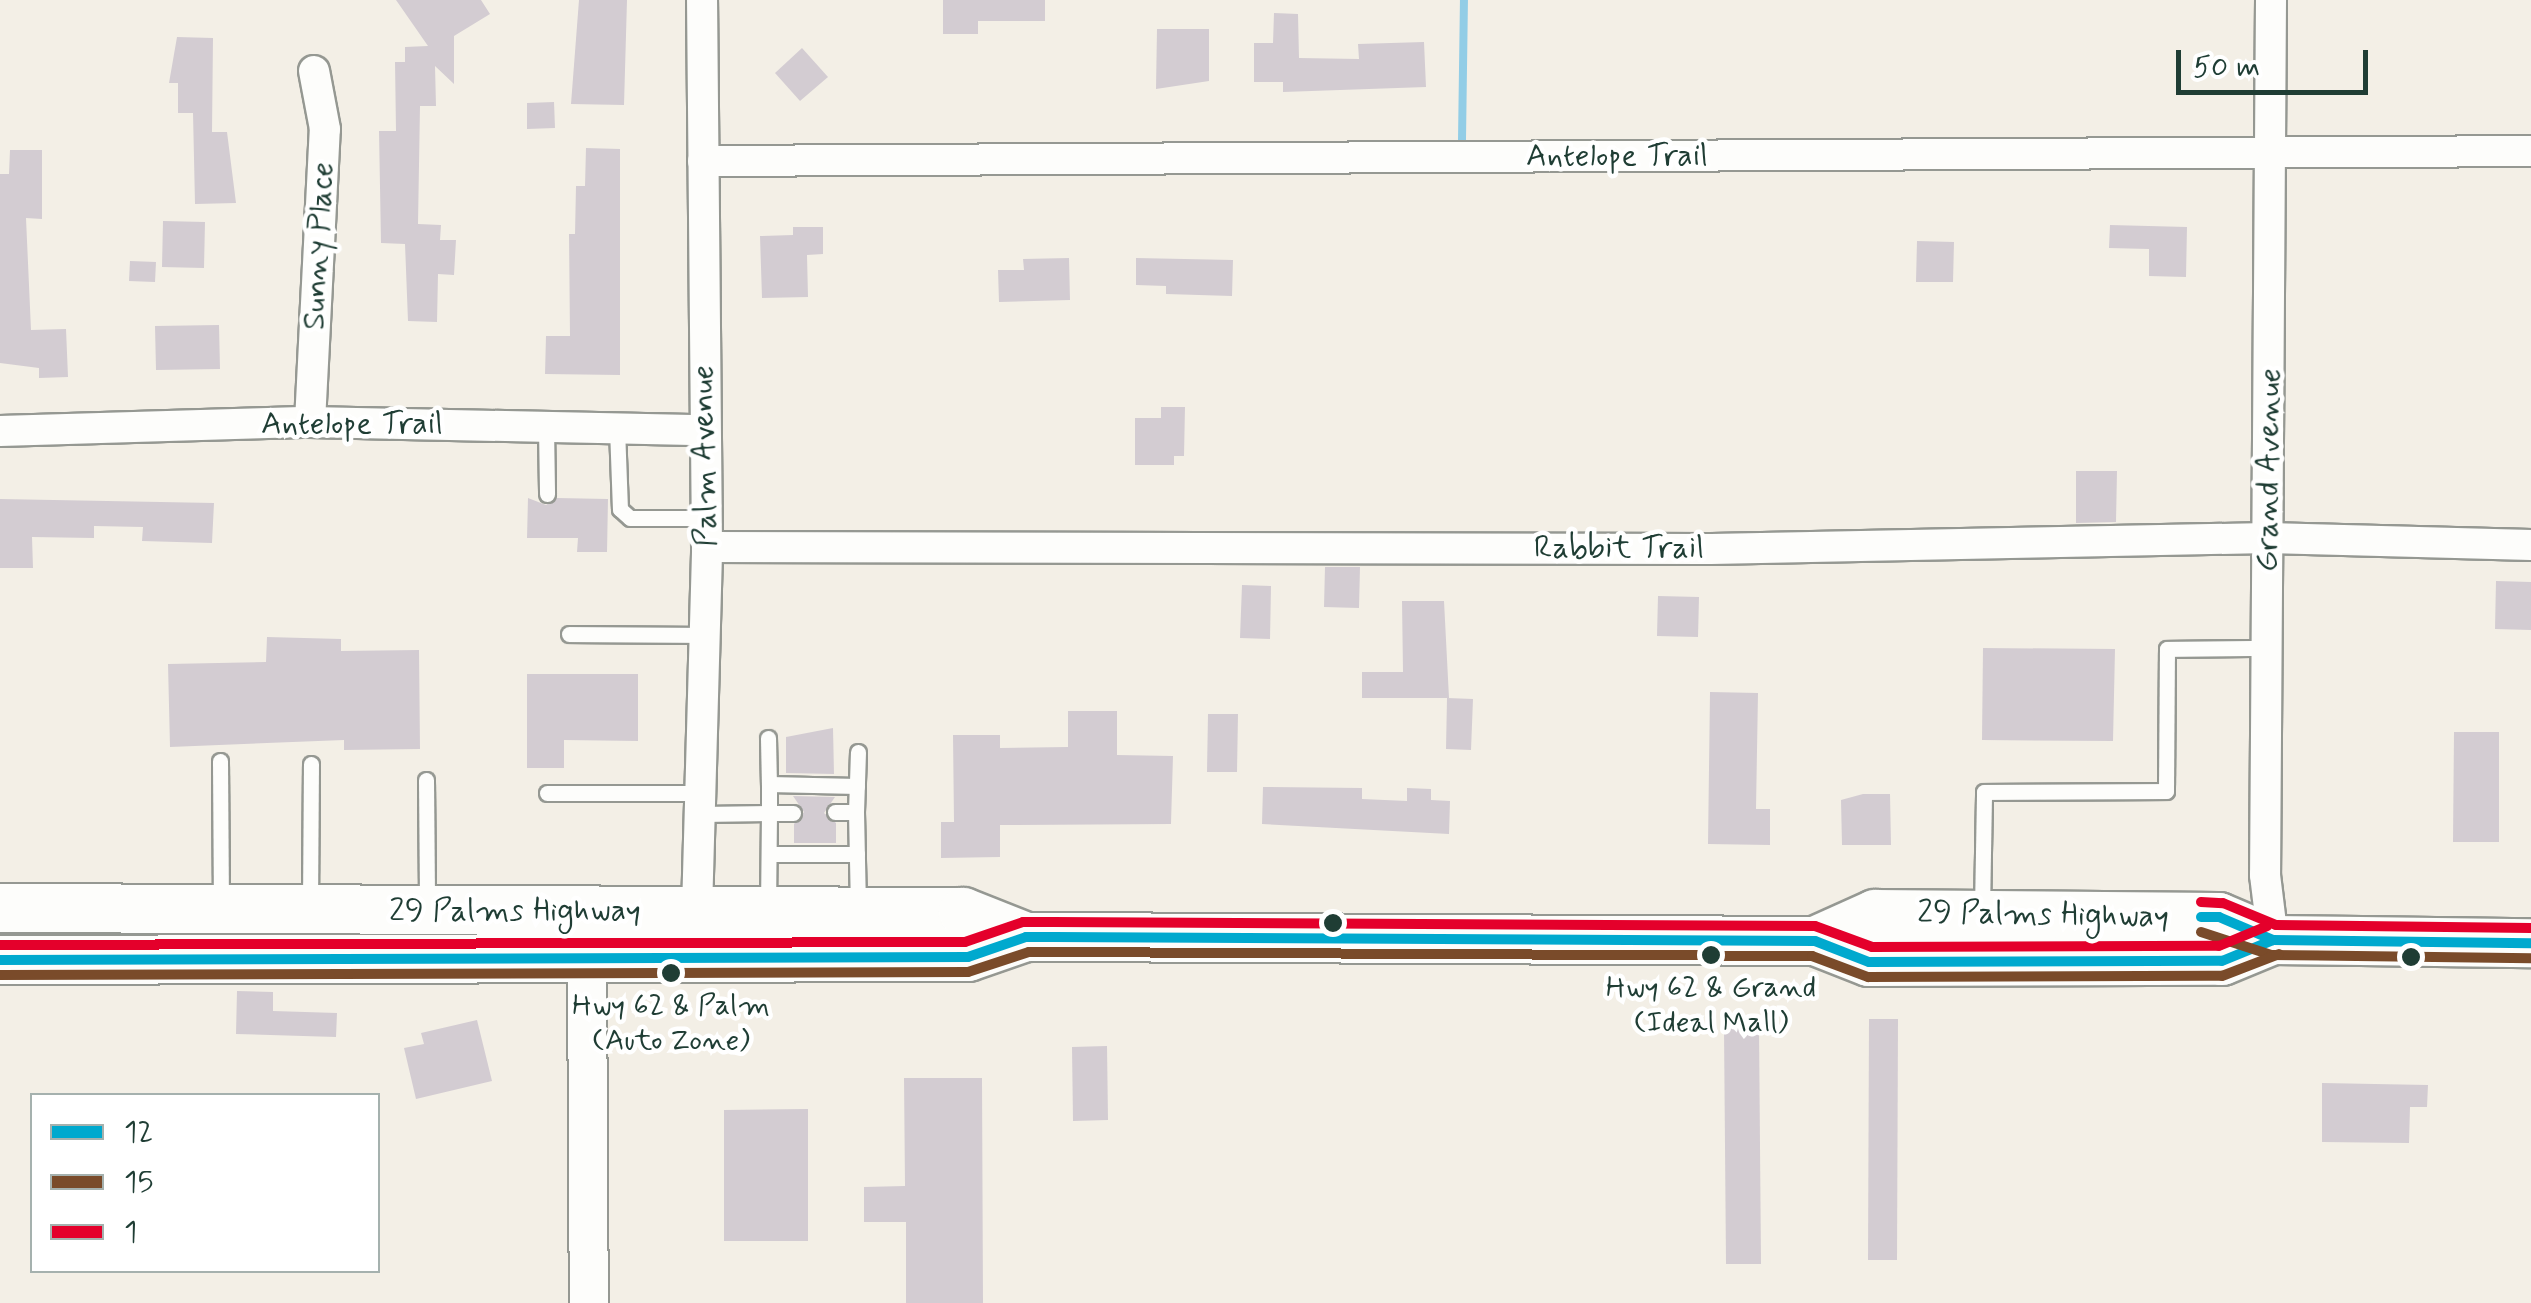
<!DOCTYPE html>
<style>
body{margin:0}
#map{position:relative;width:2531px;height:1303px;overflow:hidden;background:#f3efe6;font-family:Mynerve,sans-serif}
div>[style]{position:absolute}
.stream>*{height:8px;margin:-4px;padding:0 4px;transform-origin:4px;border-radius:4px;background:#92cde6}
.building>*{inset:0;background:#d3ccd2}
.roads{filter:drop-shadow(2px 0 #959892) drop-shadow(-2px 0 #959892) drop-shadow(0 2px #959892) drop-shadow(0 -2px #959892)}
.service>*{height:15px;margin:-7.5px;padding:0 7.5px;transform-origin:7.5px;border-radius:7.5px;background:#fdfdfb}
.minor>*{height:30px;margin:-15px;padding:0 15px;transform-origin:15px;border-radius:15px;background:#fdfdfb}
.tertiary>*{height:38px;margin:-19px;padding:0 19px;transform-origin:19px;border-radius:19px;background:#fdfdfb}
.primary>*{height:48px;margin:-24px;padding:0 24px;transform-origin:24px;border-radius:24px;background:#fdfdfb}
.bus-1>*{height:10px;margin:-5px;padding:0 5px;transform-origin:5px;border-radius:5px;background:#00a9ce}
.bus-2>*{height:10px;margin:-5px;padding:0 5px;transform-origin:5px;border-radius:5px;background:#7a4b2a}
.bus-3>*{height:10px;margin:-5px;padding:0 5px;transform-origin:5px;border-radius:5px;background:#e4002b}
.dots>*{width:28px;height:28px;translate:-50% -50%;box-sizing:border-box;border:5px solid #fff;border-radius:50%}
span{translate:-50% -50%;white-space:nowrap;text-align:center;line-height:1.15;-webkit-text-stroke:9px #fff;paint-order:stroke}
.bus-label{font-size:30px;color:#1f3d34}
.street-label{font-size:32px;color:#1f3d34}
.legend{position:absolute;left:30px;top:1093px;width:350px;height:180px;box-sizing:border-box;background:#fff;border:2px solid #a5b1ae;margin:0;padding:12px 18px;list-style:none;font-size:30px;color:#1f3d34}
.legend li{display:flex;align-items:center;gap:20px;height:50px}
.legend b{width:50px;border:2px solid #a5b1ae}
.scale{position:absolute;left:2176px;top:50px;width:192px;height:45px;box-sizing:border-box;border:5px solid #1f3d34;border-top:0;padding-left:12px;font-size:30px;line-height:35px;white-space:nowrap;color:#1f3d34;-webkit-text-stroke:8px #fff;paint-order:stroke}
</style>
<div id="map">
<div class="stream">
<i style="left:1462px;top:140px;width:140px;rotate:-89.2deg"></i>
</div>
<div class="building">
<i style="clip-path:polygon(396px 0,481px 0,490px 14px,454px 36px,454px 84px,435px 66px,436px 106px,420px 106px,418px 224px,441px 225px,440px 240px,456px 240px,454px 275px,438px 274px,437px 322px,408px 321px,405px 244px,381px 243px,379px 131px,396px 131px,395px 62px,405px 62px,405px 47px,428px 46px)"></i>
<i style="clip-path:polygon(579px 0,627px 0,624px 105px,571px 104px)"></i>
<i style="clip-path:polygon(943px 0,1045px 0,1045px 21px,978px 21px,978px 34px,943px 34px)"></i>
<i style="clip-path:polygon(1274px 13px,1298px 14px,1299px 58px,1359px 59px,1358px 44px,1424px 42px,1426px 87px,1283px 92px,1283px 82px,1254px 82px,1254px 43px,1273px 43px)"></i>
<i style="clip-path:polygon(1157px 29px,1209px 29px,1209px 81px,1156px 89px)"></i>
<i style="clip-path:polygon(177px 37px,213px 38px,212px 132px,227px 132px,236px 203px,195px 204px,193px 113px,178px 113px,178px 83px,169px 83px)"></i>
<i style="clip-path:polygon(802px 48px,828px 77px,800px 101px,775px 73px)"></i>
<i style="clip-path:polygon(554px 102px,555px 128px,527px 129px,527px 103px)"></i>
<i style="clip-path:polygon(586px 148px,620px 149px,620px 375px,545px 374px,546px 336px,570px 336px,569px 234px,575px 234px,576px 186px,585px 186px)"></i>
<i style="clip-path:polygon(10px 150px,42px 150px,42px 219px,26px 218px,31px 330px,66px 329px,68px 377px,39px 378px,39px 368px,0 363px,0 174px,9px 174px)"></i>
<i style="clip-path:polygon(163px 221px,205px 222px,204px 268px,162px 267px)"></i>
<i style="clip-path:polygon(2110px 225px,2187px 227px,2186px 277px,2149px 276px,2149px 249px,2109px 248px)"></i>
<i style="clip-path:polygon(793px 227px,823px 227px,823px 254px,807px 255px,808px 297px,762px 298px,760px 236px,793px 235px)"></i>
<i style="clip-path:polygon(1917px 241px,1954px 242px,1953px 282px,1916px 282px)"></i>
<i style="clip-path:polygon(1069px 258px,1070px 300px,999px 302px,998px 270px,1024px 270px,1023px 259px)"></i>
<i style="clip-path:polygon(1136px 258px,1233px 260px,1232px 296px,1166px 294px,1166px 286px,1136px 285px)"></i>
<i style="clip-path:polygon(130px 261px,156px 262px,155px 282px,129px 281px)"></i>
<i style="clip-path:polygon(219px 325px,220px 369px,156px 370px,155px 326px)"></i>
<i style="clip-path:polygon(1161px 407px,1185px 407px,1184px 456px,1174px 456px,1174px 465px,1135px 465px,1135px 418px,1161px 418px)"></i>
<i style="clip-path:polygon(2076px 471px,2117px 471px,2116px 522px,2076px 523px)"></i>
<i style="clip-path:polygon(528px 498px,546px 505px,557px 498px,608px 499px,607px 552px,577px 552px,578px 538px,527px 538px)"></i>
<i style="clip-path:polygon(0 499px,214px 503px,212px 543px,142px 541px,143px 527px,94px 526px,94px 538px,32px 537px,33px 568px,0 568px)"></i>
<i style="clip-path:polygon(1325px 567px,1360px 567px,1359px 608px,1324px 607px)"></i>
<i style="clip-path:polygon(2496px 581px,2531px 582px,2531px 630px,2495px 629px)"></i>
<i style="clip-path:polygon(1242px 585px,1271px 586px,1270px 639px,1240px 638px)"></i>
<i style="clip-path:polygon(1658px 596px,1699px 597px,1698px 637px,1657px 636px)"></i>
<i style="clip-path:polygon(1402px 601px,1444px 601px,1449px 698px,1362px 698px,1362px 672px,1403px 672px)"></i>
<i style="clip-path:polygon(267px 637px,341px 639px,341px 651px,419px 650px,420px 749px,344px 750px,344px 740px,170px 747px,168px 664px,266px 662px)"></i>
<i style="clip-path:polygon(1983px 648px,2115px 649px,2113px 741px,1982px 740px)"></i>
<i style="clip-path:polygon(527px 674px,638px 674px,638px 741px,564px 740px,564px 768px,527px 768px)"></i>
<i style="clip-path:polygon(1710px 692px,1758px 693px,1756px 809px,1770px 809px,1770px 845px,1708px 844px)"></i>
<i style="clip-path:polygon(1447px 698px,1473px 699px,1471px 750px,1446px 749px)"></i>
<i style="clip-path:polygon(1068px 711px,1117px 711px,1117px 755px,1173px 756px,1171px 824px,1000px 825px,1000px 857px,941px 858px,941px 822px,954px 822px,953px 735px,1000px 735px,1000px 748px,1068px 747px)"></i>
<i style="clip-path:polygon(1208px 714px,1238px 714px,1237px 772px,1207px 772px)"></i>
<i style="clip-path:polygon(833px 728px,834px 774px,786px 773px,786px 737px)"></i>
<i style="clip-path:polygon(2454px 732px,2499px 732px,2499px 842px,2453px 842px)"></i>
<i style="clip-path:polygon(1263px 787px,1362px 788px,1362px 799px,1407px 801px,1407px 788px,1431px 789px,1431px 800px,1450px 801px,1449px 834px,1262px 824px)"></i>
<i style="clip-path:polygon(1863px 794px,1890px 794px,1891px 845px,1842px 845px,1841px 800px)"></i>
<i style="clip-path:polygon(793px 796px,835px 797px,824px 813px,836px 823px,836px 843px,794px 843px,794px 824px,804px 812px)"></i>
<i style="clip-path:polygon(237px 991px,273px 992px,273px 1011px,337px 1013px,336px 1037px,236px 1034px)"></i>
<i style="clip-path:polygon(1869px 1019px,1898px 1019px,1897px 1260px,1868px 1260px)"></i>
<i style="clip-path:polygon(477px 1020px,492px 1081px,416px 1099px,404px 1048px,424px 1044px,421px 1033px)"></i>
<i style="clip-path:polygon(1759px 1027px,1761px 1264px,1726px 1264px,1724px 1028px)"></i>
<i style="clip-path:polygon(1107px 1046px,1108px 1120px,1073px 1121px,1072px 1047px)"></i>
<i style="clip-path:polygon(904px 1078px,982px 1078px,983px 1303px,906px 1303px,906px 1222px,864px 1222px,864px 1187px,905px 1186px)"></i>
<i style="clip-path:polygon(2322px 1083px,2428px 1085px,2427px 1107px,2410px 1107px,2409px 1143px,2322px 1142px)"></i>
<i style="clip-path:polygon(808px 1109px,808px 1241px,724px 1241px,724px 1110px)"></i>
</div>
<div class="roads">
<div class="service">
<i style="left:546px;top:427px;width:67px;rotate:89.1deg"></i>
<i style="left:617px;top:428px;width:81px;rotate:87.9deg"></i>
<i style="left:620px;top:509px;width:13px;rotate:42deg"></i>
<i style="left:630px;top:518px;width:76px"></i>
<i style="left:569px;top:634px;width:134px;rotate:0.4deg"></i>
<i style="left:768px;top:738px;width:46px;rotate:88.8deg"></i>
<i style="left:220px;top:761px;width:141px;rotate:89.6deg"></i>
<i style="left:426px;top:780px;width:126px;rotate:89.5deg"></i>
<i style="left:547px;top:793px;width:155px"></i>
<i style="left:835px;top:812px;width:21px"></i>
<i style="left:856px;top:812px;width:95px;rotate:88.8deg"></i>
<i style="left:856px;top:812px;width:60px;rotate:-88.1deg"></i>
<i style="left:793px;top:813px;width:24px;rotate:180deg"></i>
<i style="left:769px;top:813px;width:29px;rotate:-90deg"></i>
<i style="left:769px;top:784px;width:88px;rotate:1.3deg"></i>
<i style="left:702px;top:814px;width:67px;rotate:-0.9deg"></i>
<i style="left:769px;top:813px;width:94px;rotate:90.6deg"></i>
<i style="left:769px;top:854px;width:88px"></i>
<i style="left:310px;top:905px;width:141px;rotate:-89.6deg"></i>
<i style="left:1982px;top:910px;width:118px;rotate:-89deg"></i>
<i style="left:1984px;top:792px;width:182px;rotate:-0.3deg"></i>
<i style="left:2166px;top:791px;width:142px;rotate:-89.6deg"></i>
<i style="left:2167px;top:649px;width:100px;rotate:-0.6deg"></i>
</div>
<div class="minor">
<i style="left:2271px;top:0;width:875px;rotate:90.39deg"></i>
<i style="left:2265px;top:875px;width:65px;rotate:83deg"></i>
<i style="left:703px;top:161px;width:1828px;rotate:-0.31deg"></i>
<i style="left:310px;top:422px;width:293px;rotate:-87.1deg"></i>
<i style="left:325px;top:129px;width:59px;rotate:-100.7deg"></i>
<i style="left:0;top:431px;width:310px;rotate:-1.7deg"></i>
<i style="left:310px;top:422px;width:394px;rotate:1.2deg"></i>
<i style="left:707px;top:547px;width:1001px;rotate:0.11deg"></i>
<i style="left:1708px;top:549px;width:560px;rotate:-1.13deg"></i>
<i style="left:2268px;top:538px;width:263px;rotate:1.5deg"></i>
<i style="left:697px;top:911px;width:364px;rotate:-88.4deg"></i>
<i style="left:707px;top:547px;width:547px;rotate:-90.52deg"></i>
</div>
<div class="tertiary">
<i style="left:587px;top:961px;width:342px;rotate:89.7deg"></i>
</div>
<div class="primary">
<i style="left:0;top:908px;width:963px;rotate:0.24deg"></i>
<i style="left:963px;top:912px;width:68px;rotate:21.6deg"></i>
<i style="left:1815px;top:941px;width:66px;rotate:-24.2deg"></i>
<i style="left:1875px;top:914px;width:344px;rotate:0.5deg"></i>
<i style="left:2219px;top:917px;width:59px;rotate:23.1deg"></i>
<i style="left:2273px;top:940px;width:258px;rotate:0.7deg"></i>
<i style="left:0;top:960px;width:968px;rotate:-0.18deg"></i>
<i style="left:968px;top:957px;width:61px;rotate:-19deg"></i>
<i style="left:1026px;top:937px;width:27px"></i>
<i style="left:1053px;top:937px;width:762px;rotate:0.3deg"></i>
<i style="left:1815px;top:941px;width:58px;rotate:21.3deg"></i>
<i style="left:1869px;top:962px;width:353px;rotate:-0.2deg"></i>
<i style="left:2222px;top:961px;width:55px;rotate:-22.4deg"></i>
</div>
</div>
<div class="bus-1">
<i style="left:2201px;top:917px;width:18px"></i>
<i style="left:2219px;top:917px;width:59px;rotate:23.1deg"></i>
<i style="left:2273px;top:940px;width:258px;rotate:0.7deg"></i>
<i style="left:0;top:960px;width:968px;rotate:-0.18deg"></i>
<i style="left:968px;top:957px;width:61px;rotate:-19deg"></i>
<i style="left:1026px;top:937px;width:27px"></i>
<i style="left:1053px;top:937px;width:762px;rotate:0.3deg"></i>
<i style="left:1815px;top:941px;width:58px;rotate:21.3deg"></i>
<i style="left:1869px;top:962px;width:353px;rotate:-0.2deg"></i>
<i style="left:2222px;top:961px;width:55px;rotate:-22.4deg"></i>
</div>
<div class="bus-2">
<i style="left:2201px;top:932px;width:74px;rotate:18.2deg"></i>
<i style="left:2271px;top:955px;width:260px;rotate:0.7deg"></i>
<i style="left:0;top:975px;width:968px;rotate:-0.18deg"></i>
<i style="left:968px;top:972px;width:64px;rotate:-18.2deg"></i>
<i style="left:1029px;top:952px;width:24px"></i>
<i style="left:1053px;top:952px;width:759px;rotate:0.3deg"></i>
<i style="left:1812px;top:956px;width:60px;rotate:20.6deg"></i>
<i style="left:1868px;top:977px;width:354px;rotate:-0.2deg"></i>
<i style="left:2222px;top:976px;width:61px;rotate:-21.1deg"></i>
</div>
<div class="bus-3">
<i style="left:2201px;top:902px;width:22px;rotate:3deg"></i>
<i style="left:2223px;top:903px;width:57px;rotate:22.5deg"></i>
<i style="left:2276px;top:925px;width:255px;rotate:0.7deg"></i>
<i style="left:0;top:945px;width:965px;rotate:-0.18deg"></i>
<i style="left:965px;top:942px;width:61px;rotate:-19deg"></i>
<i style="left:1023px;top:922px;width:30px"></i>
<i style="left:1053px;top:922px;width:762px;rotate:0.3deg"></i>
<i style="left:1815px;top:926px;width:61px;rotate:20.2deg"></i>
<i style="left:1872px;top:947px;width:347px;rotate:-0.2deg"></i>
<i style="left:2219px;top:946px;width:52px;rotate:-22.6deg"></i>
</div>
<div class="dots">
<i style="left:1333px;top:923px;background:#1f3d34"></i>
<i style="left:1711px;top:955px;background:#1f3d34"></i>
<i style="left:2411px;top:957px;background:#1f3d34"></i>
<i style="left:671px;top:973px;background:#1f3d34"></i>
</div>
<div class="bus-label">
<span style="left:1711px;top:1005px">Hwy 62 &amp; Grand<br>(Ideal Mall)</span>
<span style="left:671px;top:1023px">Hwy 62 &amp; Palm<br>(Auto Zone)</span>
</div>
<div class="street-label">
<span style="left:1617px;top:156px">Antelope Trail</span>
<span style="left:319px;top:246px;rotate:-87deg">Sunny Place</span>
<span style="left:352px;top:424px">Antelope Trail</span>
<span style="left:705px;top:456px;rotate:-91deg">Palm Avenue</span>
<span style="left:2269px;top:470px;rotate:-89deg">Grand Avenue</span>
<span style="left:1619px;top:548px">Rabbit Trail</span>
<span style="left:515px;top:911px">29 Palms Highway</span>
<span style="left:2043px;top:915px;rotate:1deg">29 Palms Highway</span>
</div>
<ul class="legend">
<li><b style="height:12px;background:#00a9ce"></b>12</li>
<li><b style="height:12px;background:#7a4b2a"></b>15</li>
<li><b style="height:12px;background:#e4002b"></b>1</li>
</ul>
<div class="scale">50 m</div>
</div>
